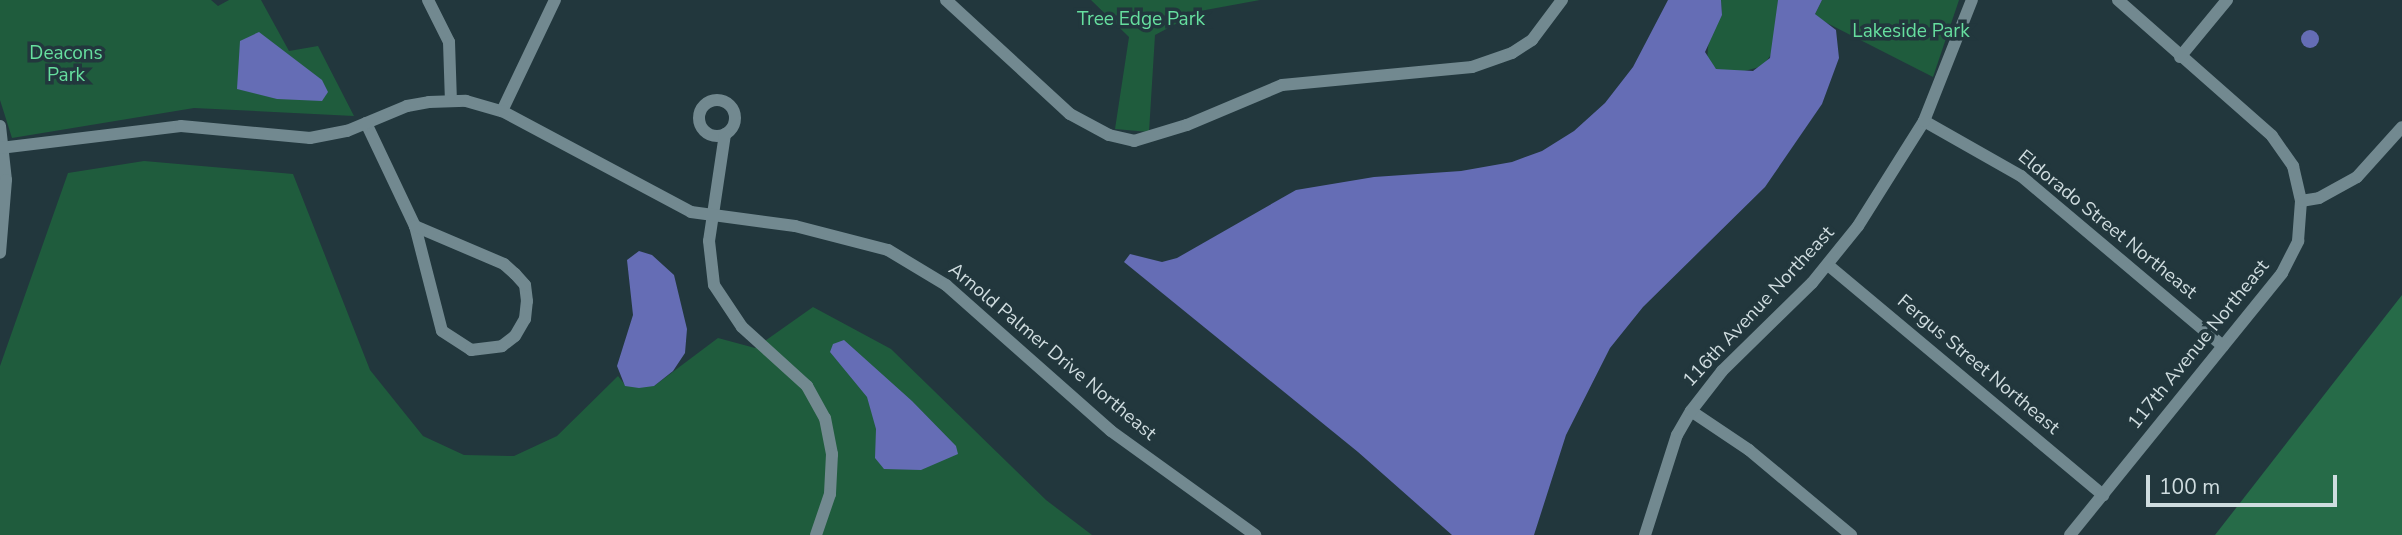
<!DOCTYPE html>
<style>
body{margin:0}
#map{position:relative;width:2402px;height:535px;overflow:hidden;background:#22373d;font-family:"Nunito Sans",sans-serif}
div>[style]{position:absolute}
.green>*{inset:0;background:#1f5c3d}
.forest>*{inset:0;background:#266b48}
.water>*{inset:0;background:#656db5}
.round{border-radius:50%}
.street>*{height:12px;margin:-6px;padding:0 6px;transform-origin:6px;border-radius:6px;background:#728990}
.street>.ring{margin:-6px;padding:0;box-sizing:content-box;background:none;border:12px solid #728990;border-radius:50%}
span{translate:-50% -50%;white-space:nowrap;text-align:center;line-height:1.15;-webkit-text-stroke:7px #22373d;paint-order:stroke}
.park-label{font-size:19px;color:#66df9f}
.street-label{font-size:19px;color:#cfdcdf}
.scale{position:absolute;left:2146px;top:475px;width:191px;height:32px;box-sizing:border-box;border:4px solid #cfdcdf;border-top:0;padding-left:9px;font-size:21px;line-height:24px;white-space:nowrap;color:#cfdcdf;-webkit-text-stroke:5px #22373d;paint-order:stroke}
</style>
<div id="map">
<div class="green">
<i style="clip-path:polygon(0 0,211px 0,218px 6px,229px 0,261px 0,289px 51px,318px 46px,354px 116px,194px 108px,12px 138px,0 100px)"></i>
<i style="clip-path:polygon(1091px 0,1260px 0,1200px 11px,1155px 35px,1149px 132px,1115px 129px,1129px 37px)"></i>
<i style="clip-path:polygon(1721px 0,1778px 0,1775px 49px,1763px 66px,1741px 72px,1716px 69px,1707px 61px,1709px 36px,1722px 15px)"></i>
<i style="clip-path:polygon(1822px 0,1959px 0,1933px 77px,1821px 20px,1815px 14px)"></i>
<i style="clip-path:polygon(144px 161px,293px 174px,370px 370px,423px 436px,464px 455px,514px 456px,557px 436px,618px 376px,626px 386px,654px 386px,718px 338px,755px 348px,813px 307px,891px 349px,1046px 500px,1092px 535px,0 535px,0 366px,68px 173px)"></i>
</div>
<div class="forest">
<i style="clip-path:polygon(2402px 295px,2402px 535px,2215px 535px,2370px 336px)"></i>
</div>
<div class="water">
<i style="clip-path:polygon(1668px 0,1721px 0,1722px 15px,1705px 52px,1716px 69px,1753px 71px,1770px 58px,1778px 0,1822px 0,1815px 14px,1836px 30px,1839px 58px,1822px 104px,1765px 187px,1643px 307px,1610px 348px,1566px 435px,1534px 535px,1452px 535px,1358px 452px,1124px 262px,1130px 254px,1162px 262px,1177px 258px,1296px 190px,1374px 177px,1461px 171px,1512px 162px,1542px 151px,1574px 131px,1605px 103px,1633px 67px)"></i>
<i class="round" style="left:2301px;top:30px;width:18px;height:18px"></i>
<i style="clip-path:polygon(259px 32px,322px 80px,328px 92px,322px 101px,277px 99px,237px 89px,240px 41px)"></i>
<i style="clip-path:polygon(639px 251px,652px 255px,674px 275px,687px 329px,685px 353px,673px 371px,654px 386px,639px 388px,625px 386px,617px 366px,633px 315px,627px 260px)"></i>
<i style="clip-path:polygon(844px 340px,912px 401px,956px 446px,958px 454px,921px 470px,884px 469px,875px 458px,876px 429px,867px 397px,830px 352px,833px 344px)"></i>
</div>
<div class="street">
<i style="left:428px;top:0;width:47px;rotate:63.4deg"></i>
<i style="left:449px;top:42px;width:59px;rotate:88.1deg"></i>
<i style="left:946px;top:0;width:168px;rotate:42.6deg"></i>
<i style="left:1070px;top:114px;width:44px;rotate:28.3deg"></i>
<i style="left:1109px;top:135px;width:26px;rotate:13deg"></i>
<i style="left:1134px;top:141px;width:55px;rotate:-16.8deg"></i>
<i style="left:1187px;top:125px;width:103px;rotate:-22.8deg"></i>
<i style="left:1282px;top:85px;width:191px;rotate:-5.4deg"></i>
<i style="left:1472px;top:67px;width:42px;rotate:-19.3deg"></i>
<i style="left:1512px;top:53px;width:24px;rotate:-33deg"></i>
<i style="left:1532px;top:40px;width:50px;rotate:-53.1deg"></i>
<i style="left:2118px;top:0;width:205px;rotate:41.4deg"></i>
<i style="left:2272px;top:136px;width:37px;rotate:55deg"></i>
<i style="left:2293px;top:166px;width:36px;rotate:77deg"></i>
<i style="left:2180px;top:57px;width:74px;rotate:-50.5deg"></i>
<i class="ring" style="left:699px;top:100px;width:24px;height:24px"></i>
<i style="left:502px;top:111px;width:123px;rotate:-64.5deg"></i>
<i style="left:1924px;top:121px;width:112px;rotate:29.6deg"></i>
<i style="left:2021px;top:176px;width:264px;rotate:40.1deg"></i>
<i style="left:366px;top:123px;width:114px;rotate:64.6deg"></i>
<i style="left:415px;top:226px;width:108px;rotate:75.6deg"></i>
<i style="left:442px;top:331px;width:35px;rotate:33deg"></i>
<i style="left:471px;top:350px;width:31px;rotate:-7deg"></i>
<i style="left:502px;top:346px;width:16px;rotate:-38deg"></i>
<i style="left:515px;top:336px;width:20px;rotate:-60deg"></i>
<i style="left:525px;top:319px;width:18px;rotate:-84deg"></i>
<i style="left:527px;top:301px;width:16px;rotate:-97deg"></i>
<i style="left:525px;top:285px;width:15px;rotate:-132deg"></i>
<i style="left:515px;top:274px;width:15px;rotate:-138deg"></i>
<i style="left:504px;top:264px;width:97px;rotate:-156.9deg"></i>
<i style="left:0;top:126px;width:54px;rotate:83.7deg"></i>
<i style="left:6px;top:180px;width:73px;rotate:94.7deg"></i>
<i style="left:725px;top:134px;width:108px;rotate:98.5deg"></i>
<i style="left:709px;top:241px;width:44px;rotate:83.5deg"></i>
<i style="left:714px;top:285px;width:50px;rotate:56.3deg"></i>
<i style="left:742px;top:327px;width:88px;rotate:42.2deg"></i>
<i style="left:807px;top:386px;width:37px;rotate:61deg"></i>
<i style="left:825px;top:418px;width:37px;rotate:79deg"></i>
<i style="left:832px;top:454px;width:40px;rotate:92.9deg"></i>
<i style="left:830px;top:494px;width:43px;rotate:108.9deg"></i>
<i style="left:0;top:148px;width:182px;rotate:-6.9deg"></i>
<i style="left:181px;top:126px;width:130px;rotate:5.3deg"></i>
<i style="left:310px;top:138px;width:38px;rotate:-11deg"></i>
<i style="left:347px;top:131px;width:65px;rotate:-22.6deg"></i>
<i style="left:407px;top:106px;width:22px;rotate:-10deg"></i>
<i style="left:429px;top:102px;width:37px;rotate:-2deg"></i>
<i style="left:466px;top:101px;width:37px;rotate:16deg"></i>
<i style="left:502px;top:111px;width:214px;rotate:28.1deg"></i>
<i style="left:691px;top:212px;width:105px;rotate:7.7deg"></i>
<i style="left:795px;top:226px;width:96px;rotate:14.5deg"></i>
<i style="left:888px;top:250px;width:68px;rotate:31.1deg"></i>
<i style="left:946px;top:285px;width:220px;rotate:41.5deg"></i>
<i style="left:1111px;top:431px;width:178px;rotate:35.8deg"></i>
<i style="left:1828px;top:265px;width:359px;rotate:39.9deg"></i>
<i style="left:1691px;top:411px;width:70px;rotate:33.9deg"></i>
<i style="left:1749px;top:450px;width:133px;rotate:39.8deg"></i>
<i style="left:1645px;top:535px;width:105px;rotate:-72.3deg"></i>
<i style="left:1677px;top:435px;width:28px;rotate:-60deg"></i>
<i style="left:1691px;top:411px;width:51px;rotate:-52.2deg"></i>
<i style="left:1722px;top:371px;width:126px;rotate:-44.4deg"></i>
<i style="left:1812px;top:283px;width:73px;rotate:-51.1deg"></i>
<i style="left:1858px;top:226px;width:124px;rotate:-57.8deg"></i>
<i style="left:1924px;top:121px;width:130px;rotate:-68.4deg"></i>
<i style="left:2070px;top:535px;width:337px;rotate:-51deg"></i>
<i style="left:2282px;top:273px;width:36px;rotate:-63deg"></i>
<i style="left:2298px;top:241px;width:40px;rotate:-85.7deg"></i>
<i style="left:2301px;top:201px;width:18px;rotate:-9deg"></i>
<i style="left:2319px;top:198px;width:43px;rotate:-28.9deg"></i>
<i style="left:2357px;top:177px;width:67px;rotate:-48deg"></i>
</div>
<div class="park-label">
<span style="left:1141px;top:20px">Tree Edge Park</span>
<span style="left:1911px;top:32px">Lakeside Park</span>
<span style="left:66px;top:65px">Deacons<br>Park</span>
</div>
<div class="street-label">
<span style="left:2107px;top:225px;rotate:39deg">Eldorado Street Northeast</span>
<span style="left:1759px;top:307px;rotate:-47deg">116th Avenue Northeast</span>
<span style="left:2199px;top:345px;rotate:-51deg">117th Avenue Northeast</span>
<span style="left:1052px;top:352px;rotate:40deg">Arnold Palmer Drive Northeast</span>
<span style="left:1978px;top:365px;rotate:40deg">Fergus Street Northeast</span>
</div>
<div class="scale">100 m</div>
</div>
